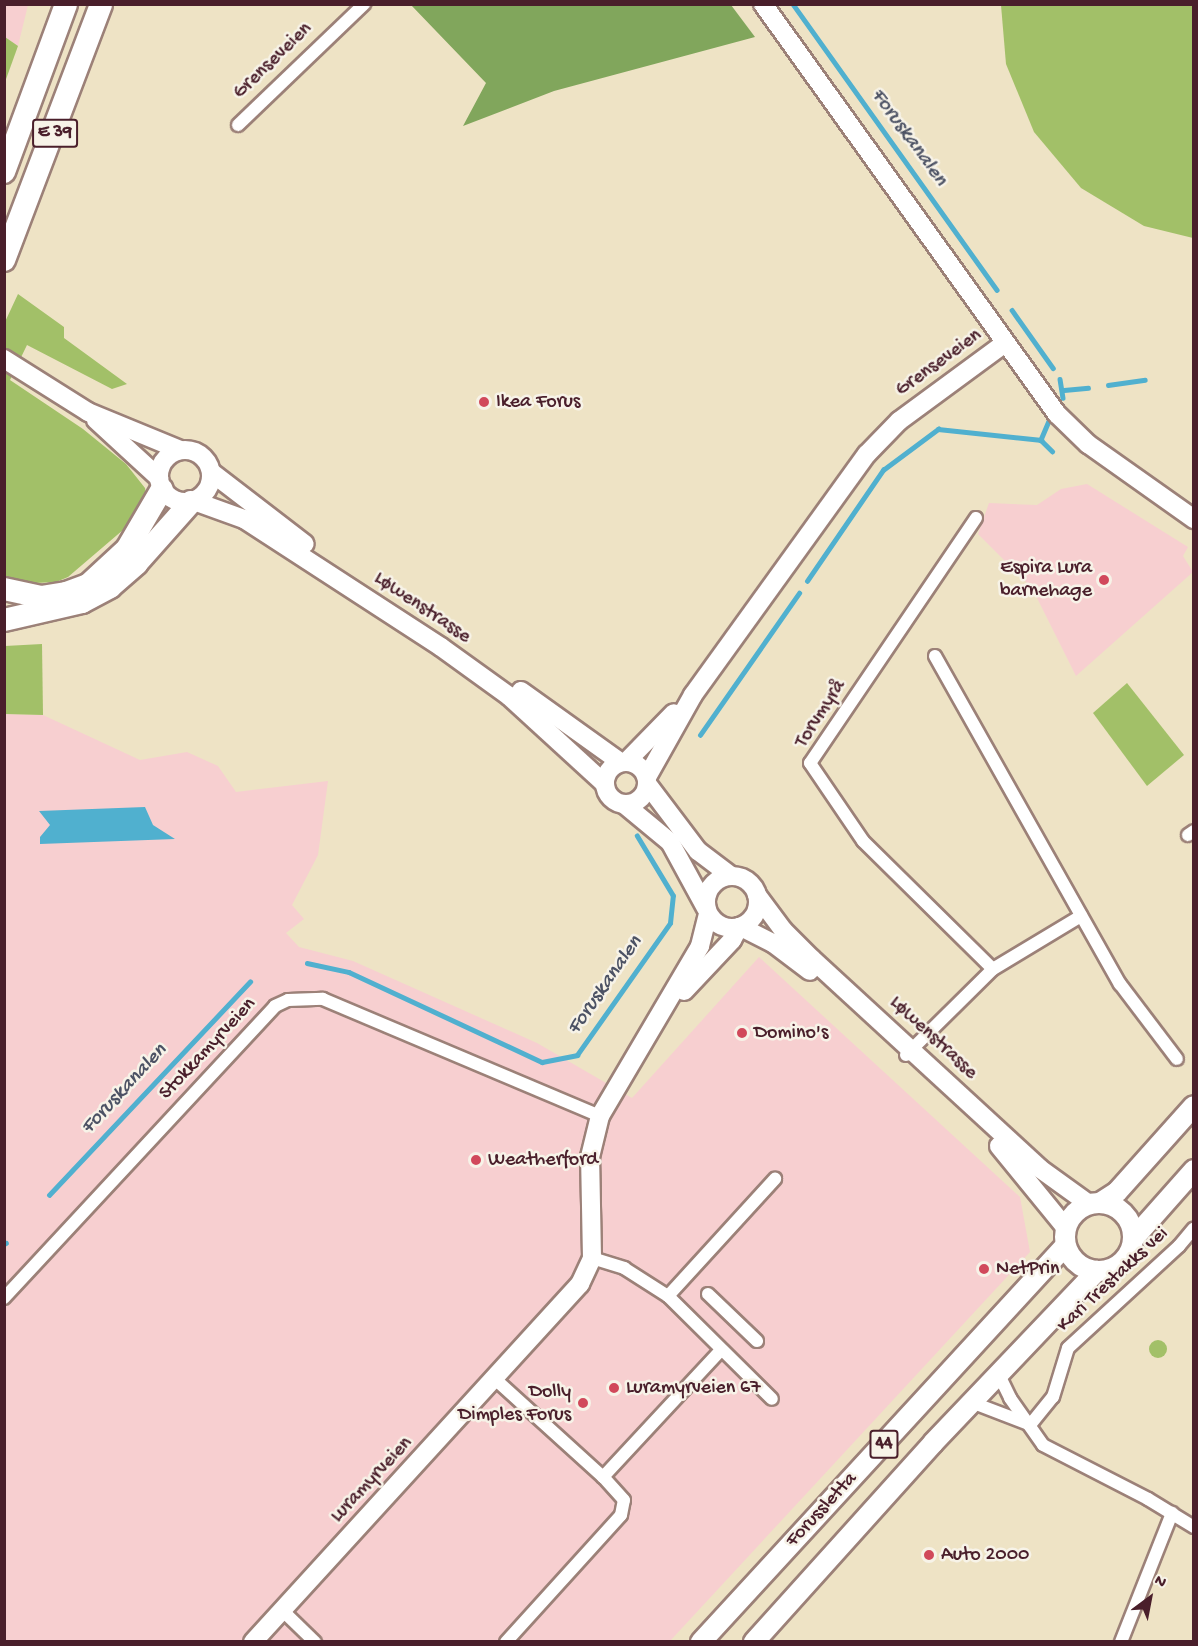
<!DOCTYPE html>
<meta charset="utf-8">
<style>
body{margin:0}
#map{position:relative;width:1198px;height:1646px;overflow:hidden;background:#eee3c5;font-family:"Gochi Hand",sans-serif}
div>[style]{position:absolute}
.built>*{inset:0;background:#f7cfd0}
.green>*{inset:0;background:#a2c068}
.round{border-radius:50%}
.forest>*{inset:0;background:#81a65c}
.water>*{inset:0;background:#50b0cf}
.stream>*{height:4.5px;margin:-2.25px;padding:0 2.25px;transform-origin:2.25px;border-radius:2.25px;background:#50b0cf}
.roads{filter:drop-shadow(2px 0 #9c8178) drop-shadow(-2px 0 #9c8178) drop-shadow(0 2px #9c8178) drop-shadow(0 -2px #9c8178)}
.street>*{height:12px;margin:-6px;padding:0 6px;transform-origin:6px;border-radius:6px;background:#fff}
.secondary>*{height:18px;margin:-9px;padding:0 9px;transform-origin:9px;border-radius:9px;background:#fff}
.secondary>.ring{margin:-9px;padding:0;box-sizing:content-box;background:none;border:18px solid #fff;border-radius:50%}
.primary>*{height:20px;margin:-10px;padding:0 10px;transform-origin:10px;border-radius:10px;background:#fff}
.primary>.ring{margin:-10px;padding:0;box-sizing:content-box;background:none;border:20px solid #fff;border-radius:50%}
.highway>*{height:22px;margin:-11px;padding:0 11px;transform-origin:11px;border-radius:11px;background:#fff}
.dots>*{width:16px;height:16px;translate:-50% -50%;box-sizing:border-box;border:3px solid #f7f3e8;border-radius:50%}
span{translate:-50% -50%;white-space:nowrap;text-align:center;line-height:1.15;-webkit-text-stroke:5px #f7f3e8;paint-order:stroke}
.shield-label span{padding:2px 4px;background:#f7f3e8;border:2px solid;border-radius:4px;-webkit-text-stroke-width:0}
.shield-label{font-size:18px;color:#4a1f2b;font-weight:700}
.street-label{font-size:20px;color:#4a1f2b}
.poi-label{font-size:20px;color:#4a1f2b}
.left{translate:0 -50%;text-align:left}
.right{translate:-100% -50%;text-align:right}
.water-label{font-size:21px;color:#4c5264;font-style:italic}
.frame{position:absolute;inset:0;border:6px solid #4a1f2b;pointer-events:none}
.north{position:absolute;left:1120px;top:1568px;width:60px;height:60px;-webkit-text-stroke:4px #f7f3e8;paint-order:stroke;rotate:32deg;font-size:16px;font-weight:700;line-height:24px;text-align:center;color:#4a1f2b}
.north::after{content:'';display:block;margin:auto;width:21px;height:27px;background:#4a1f2b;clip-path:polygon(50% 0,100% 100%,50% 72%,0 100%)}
</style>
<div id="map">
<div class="built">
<i style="clip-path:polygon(4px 5px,28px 5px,18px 46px,5px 37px)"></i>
<i style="clip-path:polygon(1087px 484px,1188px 547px,1183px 556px,1193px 572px,1076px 676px,1032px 588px,978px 534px,989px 503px,1037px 505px,1061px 489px)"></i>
<i style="clip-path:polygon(5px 714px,43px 715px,140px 760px,187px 752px,218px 766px,236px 792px,328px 781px,318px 855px,292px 905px,304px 919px,286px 933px,299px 947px,353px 961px,537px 1043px,632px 1098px,759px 957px,1020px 1197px,1030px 1252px,670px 1641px,5px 1642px)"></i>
</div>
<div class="green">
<i style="clip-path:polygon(1001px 5px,1193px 5px,1193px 238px,1144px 226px,1081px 188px,1034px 132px,1006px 64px)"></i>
<i style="clip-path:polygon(5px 37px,18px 46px,5px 82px)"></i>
<i style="clip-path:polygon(18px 294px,64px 327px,64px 338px,127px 384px,112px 389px,27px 345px,10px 380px,83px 429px,126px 464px,145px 488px,147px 499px,137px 518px,68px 577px,56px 582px,35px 583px,5px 577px,4px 324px)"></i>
<i style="clip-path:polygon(42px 644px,43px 715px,5px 714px,5px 646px)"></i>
<i style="clip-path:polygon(1127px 683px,1184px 755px,1147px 786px,1093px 713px)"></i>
<i class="round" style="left:1149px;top:1340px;width:18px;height:18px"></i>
</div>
<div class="forest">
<i style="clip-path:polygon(411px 5px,731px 5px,755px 37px,554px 91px,463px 126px,486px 83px)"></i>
</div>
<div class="water">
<i style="clip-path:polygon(145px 807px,153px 825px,175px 839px,40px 844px,40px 837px,50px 825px,39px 811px)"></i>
</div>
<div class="stream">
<i style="left:793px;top:4px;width:351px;rotate:54.5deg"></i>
<i style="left:1012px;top:310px;width:71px;rotate:54.7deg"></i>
<i style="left:1060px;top:379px;width:19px;rotate:81deg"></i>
<i style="left:1108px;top:385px;width:37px;rotate:-8deg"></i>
<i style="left:1064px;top:390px;width:24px;rotate:-5deg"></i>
<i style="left:1049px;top:421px;width:21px;rotate:113deg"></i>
<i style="left:1041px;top:440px;width:16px;rotate:45deg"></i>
<i style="left:807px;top:581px;width:135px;rotate:-55.6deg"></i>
<i style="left:883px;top:470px;width:69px;rotate:-36.7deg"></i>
<i style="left:938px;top:429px;width:104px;rotate:6.1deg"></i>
<i style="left:700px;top:735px;width:173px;rotate:-55.1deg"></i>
<i style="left:307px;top:963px;width:43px;rotate:12.1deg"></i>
<i style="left:349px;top:972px;width:213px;rotate:25deg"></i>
<i style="left:542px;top:1062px;width:36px;rotate:-11deg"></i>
<i style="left:577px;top:1055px;width:161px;rotate:-54.8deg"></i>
<i style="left:670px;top:923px;width:27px;rotate:-84deg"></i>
<i style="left:673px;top:896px;width:70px;rotate:-121deg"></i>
<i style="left:49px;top:1195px;width:293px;rotate:-46.7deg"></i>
<i style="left:4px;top:1244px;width:2px;rotate:-27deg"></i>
</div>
<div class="roads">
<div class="street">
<i style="left:238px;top:125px;width:175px;rotate:-43.8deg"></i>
<i style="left:976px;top:518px;width:296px;rotate:124.1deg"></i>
<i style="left:810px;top:763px;width:94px;rotate:55.8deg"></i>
<i style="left:863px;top:841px;width:182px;rotate:44.6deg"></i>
<i style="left:935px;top:656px;width:377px;rotate:60.6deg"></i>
<i style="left:1120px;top:984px;width:94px;rotate:52.8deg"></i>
<i style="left:1188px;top:835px;width:7px;rotate:-34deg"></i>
<i style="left:906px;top:1055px;width:122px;rotate:-44.7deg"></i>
<i style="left:993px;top:969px;width:103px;rotate:-31.1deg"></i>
<i style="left:592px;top:1258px;width:34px;rotate:17deg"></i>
<i style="left:624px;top:1268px;width:52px;rotate:32.5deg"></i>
<i style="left:668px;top:1296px;width:146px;rotate:44.7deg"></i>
<i style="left:708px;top:1294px;width:68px;rotate:43.8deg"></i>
<i style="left:668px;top:1296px;width:159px;rotate:-47.6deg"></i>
<i style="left:4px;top:1298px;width:398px;rotate:-47.1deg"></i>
<i style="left:275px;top:1006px;width:14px;rotate:-25deg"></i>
<i style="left:288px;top:1000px;width:35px;rotate:-2deg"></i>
<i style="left:323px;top:999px;width:301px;rotate:22.9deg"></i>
<i style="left:998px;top:1373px;width:28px;rotate:64deg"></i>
<i style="left:1010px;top:1398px;width:57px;rotate:54.9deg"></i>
<i style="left:1043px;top:1445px;width:118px;rotate:27.2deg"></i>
<i style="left:1148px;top:1499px;width:54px;rotate:31.3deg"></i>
<i style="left:495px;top:1379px;width:146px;rotate:42.2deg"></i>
<i style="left:603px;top:1477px;width:173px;rotate:-47.1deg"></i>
<i style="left:971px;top:1402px;width:62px;rotate:20.8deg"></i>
<i style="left:1030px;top:1425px;width:36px;rotate:-51deg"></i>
<i style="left:1053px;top:1397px;width:51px;rotate:-73deg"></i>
<i style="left:1068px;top:1348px;width:151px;rotate:-42.6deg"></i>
<i style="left:1179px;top:1246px;width:23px;rotate:-50deg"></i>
<i style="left:282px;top:1610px;width:46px;rotate:44.1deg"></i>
<i style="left:506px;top:1642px;width:171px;rotate:-47.8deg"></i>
<i style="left:621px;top:1515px;width:15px;rotate:-79deg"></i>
<i style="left:624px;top:1500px;width:31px;rotate:-132deg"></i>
<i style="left:1121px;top:1642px;width:139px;rotate:-68.4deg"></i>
</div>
<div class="secondary">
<i style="left:763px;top:4px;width:505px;rotate:54.36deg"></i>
<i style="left:1057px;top:414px;width:43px;rotate:44.1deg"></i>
<i style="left:1088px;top:444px;width:130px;rotate:35.3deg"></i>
<i style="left:4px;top:359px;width:99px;rotate:32.2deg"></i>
<i style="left:88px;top:412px;width:100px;rotate:22.4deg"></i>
<i style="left:96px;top:420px;width:86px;rotate:42.6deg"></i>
<i class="ring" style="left:159px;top:450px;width:34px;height:34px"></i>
<i style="left:211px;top:472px;width:118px;rotate:37.5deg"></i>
<i style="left:194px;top:501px;width:53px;rotate:19.8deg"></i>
<i style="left:244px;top:519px;width:235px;rotate:33deg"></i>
<i style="left:441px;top:647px;width:84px;rotate:35.8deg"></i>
<i style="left:509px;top:696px;width:130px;rotate:42.5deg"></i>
<i style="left:521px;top:691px;width:122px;rotate:35.6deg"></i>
<i style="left:627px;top:761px;width:67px;rotate:-45.6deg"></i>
<i class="ring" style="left:605px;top:762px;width:24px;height:24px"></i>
<i style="left:647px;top:777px;width:94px;rotate:-60.7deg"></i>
<i style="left:693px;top:695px;width:297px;rotate:-54.2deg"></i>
<i style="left:867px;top:454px;width:46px;rotate:-45.9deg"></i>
<i style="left:899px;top:421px;width:132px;rotate:-36.3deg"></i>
<i style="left:648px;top:785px;width:83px;rotate:52.9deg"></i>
<i style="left:698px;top:851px;width:41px;rotate:37.1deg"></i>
<i style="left:624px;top:804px;width:60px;rotate:39.6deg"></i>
<i style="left:670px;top:842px;width:75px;rotate:61.4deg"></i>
<i class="ring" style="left:706px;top:876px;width:34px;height:34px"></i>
<i style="left:757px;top:895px;width:44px;rotate:53.4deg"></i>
<i style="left:783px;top:930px;width:41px;rotate:45deg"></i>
<i style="left:812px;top:959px;width:309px;rotate:42.6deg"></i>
<i style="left:1039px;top:1168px;width:62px;rotate:35.8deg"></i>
<i style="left:741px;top:927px;width:36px;rotate:27deg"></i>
<i style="left:773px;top:943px;width:46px;rotate:37.1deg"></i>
<i style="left:684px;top:991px;width:70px;rotate:-46.7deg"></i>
<i style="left:732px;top:940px;width:15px;rotate:-62deg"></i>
<i style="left:999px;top:1146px;width:104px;rotate:50.8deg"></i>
<i style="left:253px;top:1642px;width:485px;rotate:-47.6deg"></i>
<i style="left:580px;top:1284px;width:29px;rotate:-65deg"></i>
<i style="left:592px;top:1258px;width:101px;rotate:-91.1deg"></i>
<i style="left:590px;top:1157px;width:42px;rotate:-76.3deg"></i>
<i style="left:600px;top:1116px;width:197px;rotate:-59.5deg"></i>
<i style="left:700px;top:946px;width:33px;rotate:-76deg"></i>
</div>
<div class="primary">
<i class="ring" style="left:1065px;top:1203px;width:48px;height:48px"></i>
<i style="left:1100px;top:1203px;width:20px;rotate:-33deg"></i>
<i style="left:1117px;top:1192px;width:115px;rotate:-48.2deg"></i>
<i style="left:1133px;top:1239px;width:92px;rotate:-48.5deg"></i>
<i style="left:701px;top:1642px;width:538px;rotate:-47.41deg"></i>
<i style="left:754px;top:1642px;width:268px;rotate:-48deg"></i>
<i style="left:933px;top:1443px;width:238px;rotate:-46.4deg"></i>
</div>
<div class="highway">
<i style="left:4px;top:172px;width:179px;rotate:-69.7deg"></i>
<i style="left:4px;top:260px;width:274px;rotate:-69.2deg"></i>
<i style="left:4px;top:589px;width:38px;rotate:12deg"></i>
<i style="left:41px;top:597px;width:25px;rotate:-9deg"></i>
<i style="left:66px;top:593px;width:23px;rotate:-20deg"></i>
<i style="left:88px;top:585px;width:53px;rotate:-42.7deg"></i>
<i style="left:127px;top:549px;width:69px;rotate:-59.7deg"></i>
<i style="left:4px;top:620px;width:80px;rotate:-13deg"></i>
<i style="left:82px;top:602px;width:32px;rotate:-28deg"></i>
<i style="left:110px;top:587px;width:35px;rotate:-41deg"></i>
<i style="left:136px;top:564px;width:83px;rotate:-48.4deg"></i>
</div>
</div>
<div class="dots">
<i style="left:484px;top:402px;background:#d1495b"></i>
<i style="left:1104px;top:580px;background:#d1495b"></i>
<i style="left:742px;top:1033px;background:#d1495b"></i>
<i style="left:476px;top:1160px;background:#d1495b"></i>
<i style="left:984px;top:1269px;background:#d1495b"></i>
<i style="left:614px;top:1388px;background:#d1495b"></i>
<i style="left:583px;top:1403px;background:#d1495b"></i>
<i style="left:929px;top:1555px;background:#d1495b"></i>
</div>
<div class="shield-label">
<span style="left:55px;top:133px">E 39</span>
<span style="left:884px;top:1444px">44</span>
</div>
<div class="street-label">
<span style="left:273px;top:61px;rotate:-44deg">Grenseveien</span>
<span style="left:939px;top:363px;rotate:-36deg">Grenseveien</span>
<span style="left:422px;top:608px;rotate:34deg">Løwenstrasse</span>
<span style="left:821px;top:714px;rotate:-57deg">Torvmyrå</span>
<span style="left:933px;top:1038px;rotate:43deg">Løwenstrasse</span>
<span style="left:208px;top:1049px;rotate:-47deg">Stokkamyrveien</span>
<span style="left:1113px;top:1280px;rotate:-43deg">Kari Trestakks vei</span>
<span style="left:372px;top:1480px;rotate:-47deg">Luramyrveien</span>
<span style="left:822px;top:1510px;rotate:-47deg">Forussletta</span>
</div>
<div class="poi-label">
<span class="left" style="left:496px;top:402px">Ikea Forus</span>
<span class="right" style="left:1092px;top:580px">Espira Lura<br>barnehage</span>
<span class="left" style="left:754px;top:1033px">Domino's</span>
<span class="left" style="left:488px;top:1160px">Weatherford</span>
<span class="left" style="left:996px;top:1269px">NetPrin</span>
<span class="left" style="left:626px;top:1388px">Luramyrveien 67</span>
<span class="right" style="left:571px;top:1404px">Dolly<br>Dimples Forus</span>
<span class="left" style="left:941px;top:1555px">Auto 2000</span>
</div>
<div class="water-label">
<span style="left:908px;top:138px;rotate:54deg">Foruskanalen</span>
<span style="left:606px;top:986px;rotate:-55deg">Foruskanalen</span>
<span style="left:125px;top:1090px;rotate:-47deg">Foruskanalen</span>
</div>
<div class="frame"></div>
<div class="north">N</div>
</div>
